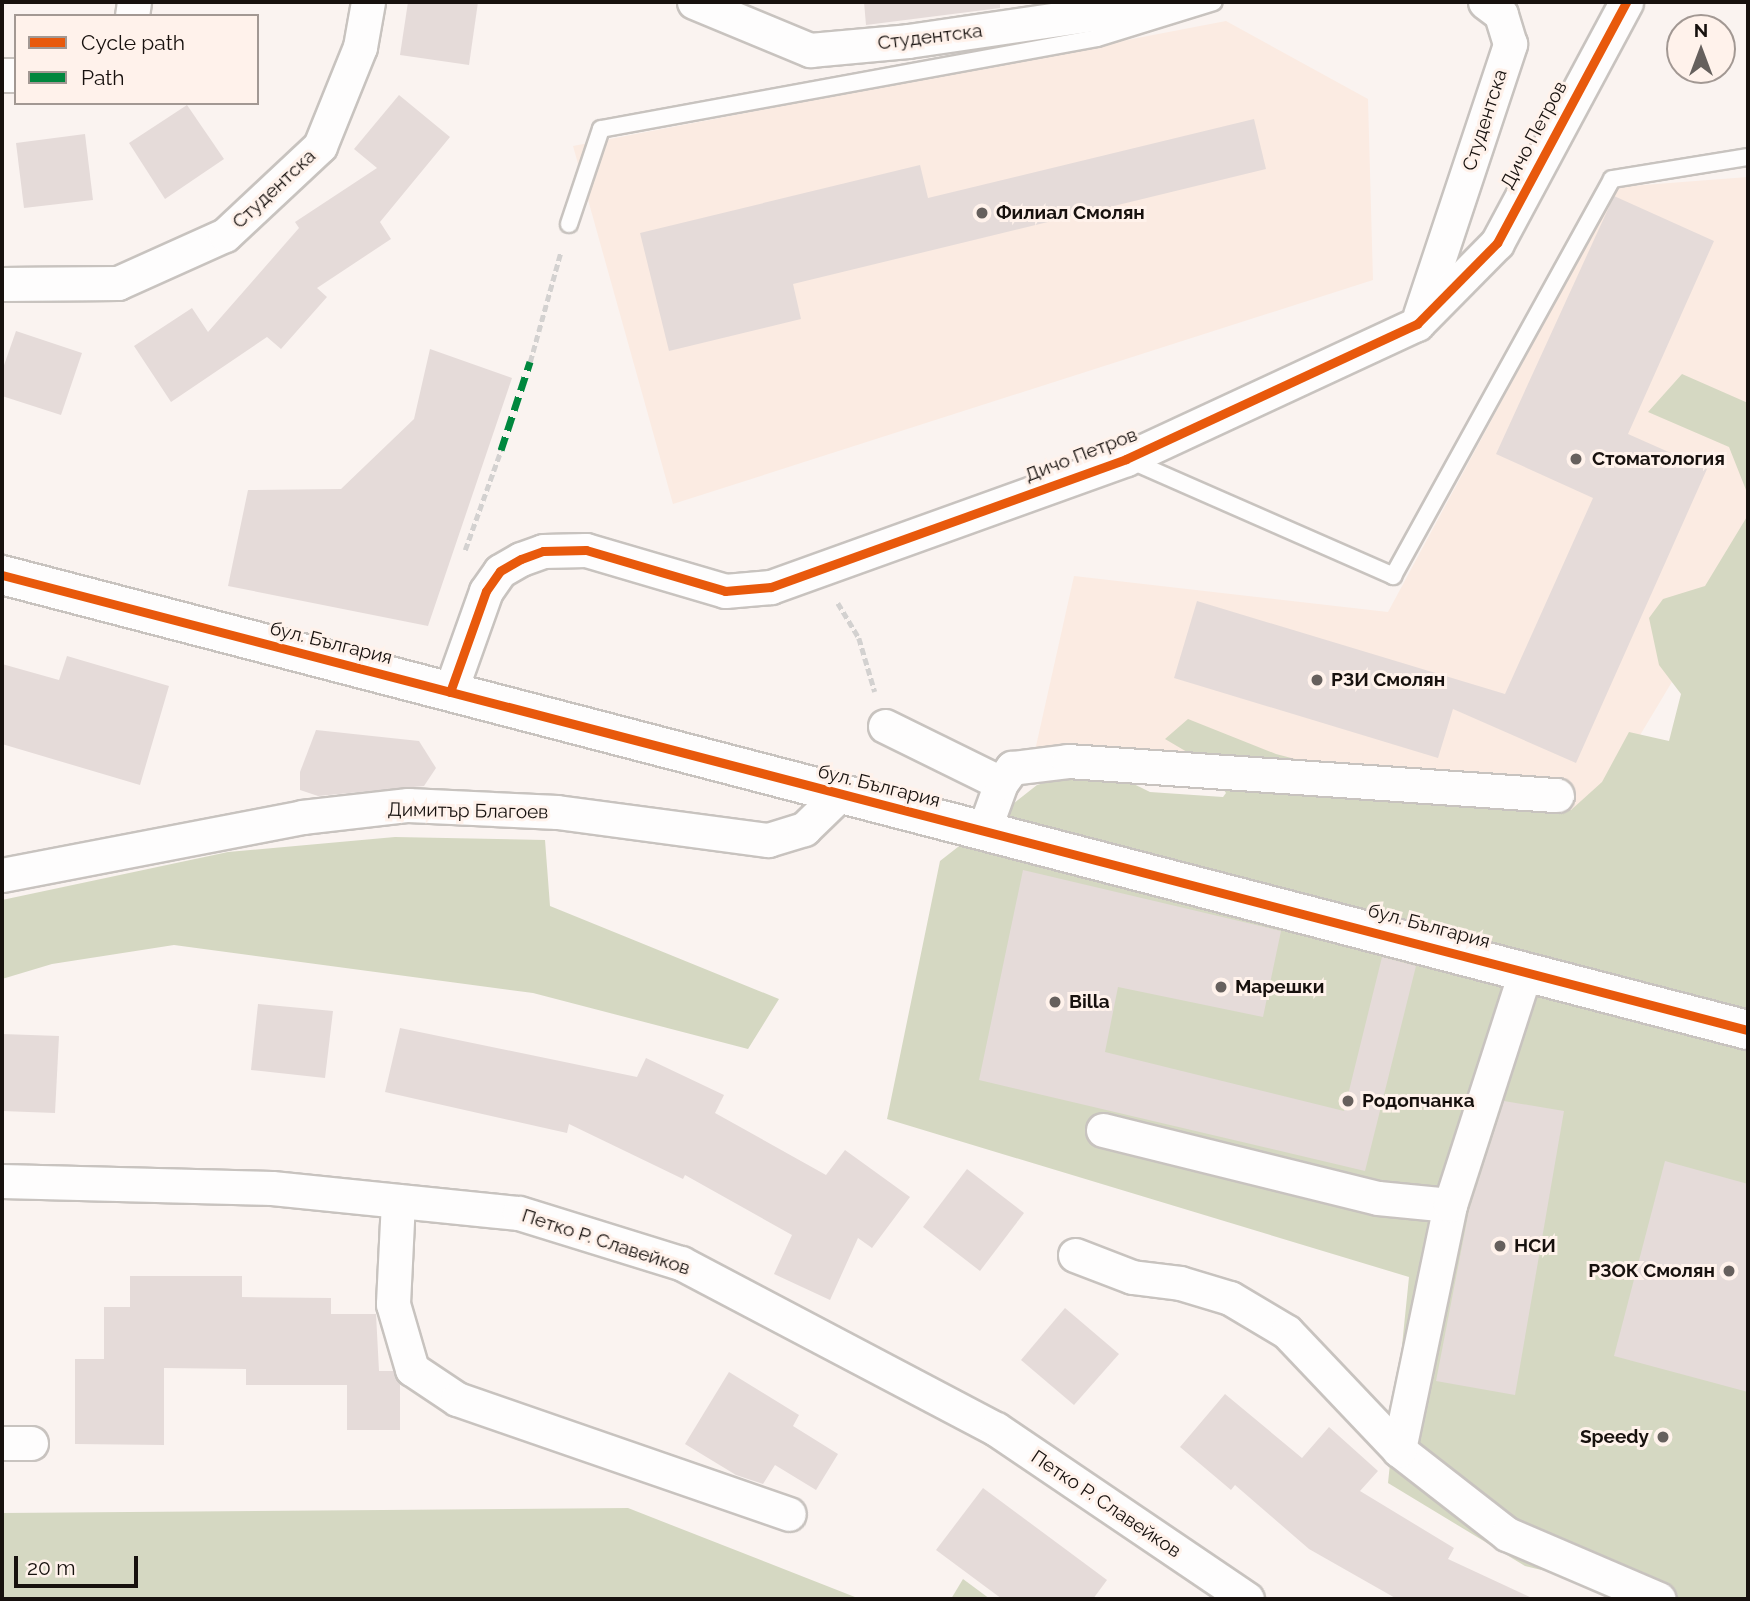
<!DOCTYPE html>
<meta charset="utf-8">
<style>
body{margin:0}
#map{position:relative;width:1750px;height:1601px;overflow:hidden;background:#faf3f0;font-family:Raleway,sans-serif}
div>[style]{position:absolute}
.built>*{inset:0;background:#fbebe2}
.forest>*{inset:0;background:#d5d8c2}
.building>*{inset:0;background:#e5dbd9}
.path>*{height:4.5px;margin-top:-2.25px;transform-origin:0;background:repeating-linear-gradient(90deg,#d3d1d0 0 7px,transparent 0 10.5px)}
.roads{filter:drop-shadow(2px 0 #c8c3bf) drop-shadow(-2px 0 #c8c3bf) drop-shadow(0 2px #c8c3bf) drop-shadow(0 -2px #c8c3bf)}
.lane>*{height:16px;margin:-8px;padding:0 8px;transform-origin:8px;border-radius:8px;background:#fefdfd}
.street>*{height:33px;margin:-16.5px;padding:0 16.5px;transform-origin:16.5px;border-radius:16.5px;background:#fefdfd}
.secondary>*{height:38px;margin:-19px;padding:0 19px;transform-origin:19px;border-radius:19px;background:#fefdfd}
.quiet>*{height:7px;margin-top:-3.5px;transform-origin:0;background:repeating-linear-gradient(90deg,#00873e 0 14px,transparent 0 21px)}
.cycleway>*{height:9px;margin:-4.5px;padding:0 4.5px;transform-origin:4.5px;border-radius:4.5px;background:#e8590c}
.dots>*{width:19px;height:19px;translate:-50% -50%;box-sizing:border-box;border:4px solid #fff2eb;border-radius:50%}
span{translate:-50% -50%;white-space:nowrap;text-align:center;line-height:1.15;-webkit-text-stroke:6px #fff2eb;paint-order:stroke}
.street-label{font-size:19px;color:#17110e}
.poi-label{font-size:19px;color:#17110e;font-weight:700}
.left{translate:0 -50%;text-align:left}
.right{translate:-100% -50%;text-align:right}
.frame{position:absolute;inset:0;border:4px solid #17110e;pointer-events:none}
.legend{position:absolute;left:14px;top:14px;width:245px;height:91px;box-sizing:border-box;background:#fff2eb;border:2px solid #a29893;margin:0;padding:9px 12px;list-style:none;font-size:21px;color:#17110e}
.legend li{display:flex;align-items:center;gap:14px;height:35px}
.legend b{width:35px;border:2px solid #a29893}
.north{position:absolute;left:1666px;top:14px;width:70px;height:70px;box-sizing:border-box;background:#fff2eb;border:2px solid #a29893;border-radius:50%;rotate:0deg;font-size:19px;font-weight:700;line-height:28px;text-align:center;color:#17110e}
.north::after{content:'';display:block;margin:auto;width:24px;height:32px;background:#66605d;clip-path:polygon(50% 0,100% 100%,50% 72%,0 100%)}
.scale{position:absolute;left:14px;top:1556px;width:124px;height:32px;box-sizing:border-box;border:4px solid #17110e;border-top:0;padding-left:9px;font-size:21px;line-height:24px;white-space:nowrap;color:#17110e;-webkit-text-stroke:5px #fff2eb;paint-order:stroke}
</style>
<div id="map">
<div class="built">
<i style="clip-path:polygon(1226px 21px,1368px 99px,1373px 280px,673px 504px,573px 146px)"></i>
<i style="clip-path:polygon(1748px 177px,1748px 555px,1594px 812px,1030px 773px,1074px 576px,1388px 612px,1617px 187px)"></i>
</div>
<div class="forest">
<i style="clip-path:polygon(1682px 374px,1748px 403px,1748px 495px,1729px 447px,1648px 412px)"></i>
<i style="clip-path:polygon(1748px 515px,1748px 1599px,1661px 1599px,1525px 1566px,1388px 1483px,1409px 1277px,887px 1119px,940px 861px,1037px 785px,1099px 767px,1150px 792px,1223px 797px,1226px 793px,1204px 762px,1165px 739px,1188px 719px,1276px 754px,1433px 795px,1530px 810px,1571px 810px,1602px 782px,1629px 732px,1669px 741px,1681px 694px,1659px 665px,1649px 618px,1663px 599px,1705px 586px)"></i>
<i style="clip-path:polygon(395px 837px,545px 840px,550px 906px,779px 999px,748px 1049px,533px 993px,174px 945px,52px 964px,2px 979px,2px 900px,228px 852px)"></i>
<i style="clip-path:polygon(628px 1508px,860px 1599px,2px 1599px,2px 1513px)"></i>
<i style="clip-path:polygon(963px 1579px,990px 1599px,951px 1599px)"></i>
</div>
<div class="building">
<i style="clip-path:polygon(408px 2px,478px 2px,469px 65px,400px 55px)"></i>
<i style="clip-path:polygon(864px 2px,1000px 2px,1000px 8px,866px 25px)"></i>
<i style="clip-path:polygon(399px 95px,450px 137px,380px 222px,391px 239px,317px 288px,327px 297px,281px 349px,267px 337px,171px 402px,134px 346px,192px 308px,208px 332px,299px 228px,295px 222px,377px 168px,354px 149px)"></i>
<i style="clip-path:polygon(187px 105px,224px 159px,165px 199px,129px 143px)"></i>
<i style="clip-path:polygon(1254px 119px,1266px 169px,793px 284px,801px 319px,669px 351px,640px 233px,920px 165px,928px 198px)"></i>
<i style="clip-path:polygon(85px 134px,93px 200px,24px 208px,16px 143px)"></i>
<i style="clip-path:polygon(1614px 196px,1714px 241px,1628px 434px,1707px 469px,1576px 763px,1453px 709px,1438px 758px,1174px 678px,1197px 601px,1505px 694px,1593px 498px,1496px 454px)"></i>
<i style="clip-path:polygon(16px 331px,82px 353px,61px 415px,2px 396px,2px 371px)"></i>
<i style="clip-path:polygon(430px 349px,512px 378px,428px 626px,228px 586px,248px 490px,341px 489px,414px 419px)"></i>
<i style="clip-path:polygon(67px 656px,169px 686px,140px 785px,2px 744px,2px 664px,59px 680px)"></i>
<i style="clip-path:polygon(316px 730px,419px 741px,436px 768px,424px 786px,318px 796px,300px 790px,300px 772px)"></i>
<i style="clip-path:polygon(1023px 870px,1281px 931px,1263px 1017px,1118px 987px,1105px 1052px,1344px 1111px,1382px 957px,1416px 966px,1365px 1171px,979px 1080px)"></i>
<i style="clip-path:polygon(258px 1004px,333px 1011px,325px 1078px,251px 1070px)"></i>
<i style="clip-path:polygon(400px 1028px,637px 1077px,646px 1058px,724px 1095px,715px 1113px,826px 1175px,845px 1150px,910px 1197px,872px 1248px,858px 1238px,830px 1300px,774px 1274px,792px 1235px,685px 1175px,683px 1179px,569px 1124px,567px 1133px,385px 1092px)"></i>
<i style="clip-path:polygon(2px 1034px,59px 1036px,55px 1113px,2px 1111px)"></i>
<i style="clip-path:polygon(1504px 1101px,1564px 1111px,1515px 1395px,1436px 1381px,1469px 1210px)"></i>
<i style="clip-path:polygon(1665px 1161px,1748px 1184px,1748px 1392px,1614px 1356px)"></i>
<i style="clip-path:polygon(967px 1169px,1024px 1213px,980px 1271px,923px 1227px)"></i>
<i style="clip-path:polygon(130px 1276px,242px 1276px,242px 1297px,331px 1298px,331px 1314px,376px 1314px,379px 1371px,393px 1371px,400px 1384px,400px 1430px,347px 1430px,347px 1385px,246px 1385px,246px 1369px,164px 1368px,164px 1445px,75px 1444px,75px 1359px,104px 1359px,104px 1307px,130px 1307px)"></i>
<i style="clip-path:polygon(1065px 1308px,1119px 1354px,1074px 1405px,1021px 1360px)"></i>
<i style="clip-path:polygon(729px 1372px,799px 1415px,793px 1426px,838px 1454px,816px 1490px,775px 1465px,763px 1484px,736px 1475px,685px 1444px)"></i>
<i style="clip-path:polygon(1225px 1394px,1302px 1458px,1329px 1427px,1378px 1471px,1360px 1491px,1454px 1548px,1448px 1559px,1534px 1599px,1397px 1599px,1309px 1549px,1235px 1485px,1231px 1490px,1180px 1447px)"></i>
<i style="clip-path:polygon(983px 1488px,1107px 1580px,1093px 1599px,1002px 1599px,936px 1550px)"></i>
</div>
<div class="path">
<i style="left:530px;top:362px;width:115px;rotate:-74.4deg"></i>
<i style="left:465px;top:550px;width:106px;rotate:-70.2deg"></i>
<i style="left:838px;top:603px;width:41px;rotate:59deg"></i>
<i style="left:859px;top:638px;width:56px;rotate:73.5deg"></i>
</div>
<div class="roads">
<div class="lane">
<i style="left:569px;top:224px;width:100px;rotate:-71.4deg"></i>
<i style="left:601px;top:129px;width:504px;rotate:-10.4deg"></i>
<i style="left:1097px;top:38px;width:122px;rotate:-17.1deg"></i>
<i style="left:1127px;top:459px;width:291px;rotate:23.7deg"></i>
<i style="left:1393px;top:576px;width:453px;rotate:-61.1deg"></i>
<i style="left:1612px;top:179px;width:138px;rotate:-9.2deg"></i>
</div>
<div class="street">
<i style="left:694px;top:2px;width:126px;rotate:22.5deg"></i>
<i style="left:810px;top:50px;width:98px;rotate:-5.2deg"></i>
<i style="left:908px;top:41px;width:269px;rotate:-8.3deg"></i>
<i style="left:132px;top:16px;width:14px;rotate:-82deg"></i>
<i style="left:2px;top:75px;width:14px"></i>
<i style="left:2px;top:284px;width:116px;rotate:-0.5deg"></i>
<i style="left:118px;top:283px;width:117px;rotate:-24.2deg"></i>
<i style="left:225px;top:235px;width:130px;rotate:-43.1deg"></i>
<i style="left:320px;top:146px;width:107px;rotate:-68deg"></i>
<i style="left:360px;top:47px;width:46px;rotate:-79.9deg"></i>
<i style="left:1420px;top:315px;width:286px;rotate:-71.6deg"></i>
<i style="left:1510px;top:44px;width:31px;rotate:-107deg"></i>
<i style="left:1501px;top:14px;width:20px;rotate:-143deg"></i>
<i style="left:450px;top:692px;width:107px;rotate:-70.4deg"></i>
<i style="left:486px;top:591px;width:24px;rotate:-55deg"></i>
<i style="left:500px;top:571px;width:24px;rotate:-30deg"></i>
<i style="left:521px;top:559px;width:23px;rotate:-20deg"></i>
<i style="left:543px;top:551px;width:43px;rotate:-1.3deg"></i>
<i style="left:586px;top:550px;width:145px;rotate:16.4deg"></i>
<i style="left:725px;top:591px;width:46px;rotate:-5deg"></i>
<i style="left:771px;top:587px;width:377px;rotate:-19.8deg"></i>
<i style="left:1126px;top:459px;width:321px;rotate:-24.9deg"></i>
<i style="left:1417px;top:324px;width:114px;rotate:-45.4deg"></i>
<i style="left:1497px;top:243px;width:273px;rotate:-61.8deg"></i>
<i style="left:885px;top:726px;width:129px;rotate:26.2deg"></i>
<i style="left:984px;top:830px;width:50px;rotate:-70.1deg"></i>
<i style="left:1001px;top:783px;width:19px;rotate:-54deg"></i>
<i style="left:1012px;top:768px;width:56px;rotate:-7.1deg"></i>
<i style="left:1068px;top:761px;width:490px;rotate:4deg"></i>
<i style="left:2px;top:875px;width:306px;rotate:-10.9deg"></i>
<i style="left:302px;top:817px;width:107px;rotate:-6.5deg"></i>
<i style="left:408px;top:805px;width:149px;rotate:2.7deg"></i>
<i style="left:557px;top:812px;width:213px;rotate:7.6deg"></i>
<i style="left:768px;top:840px;width:38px;rotate:-17deg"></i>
<i style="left:804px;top:829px;width:49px;rotate:-44.2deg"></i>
<i style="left:1103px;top:1130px;width:283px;rotate:13.9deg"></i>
<i style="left:1378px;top:1198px;width:72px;rotate:5.6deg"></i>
<i style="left:1450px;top:1205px;width:250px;rotate:101.8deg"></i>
<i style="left:1399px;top:1450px;width:137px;rotate:37.9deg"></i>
<i style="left:1507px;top:1534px;width:165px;rotate:23.2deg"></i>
<i style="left:2px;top:1181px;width:270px;rotate:1.5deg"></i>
<i style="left:272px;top:1188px;width:248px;rotate:5.8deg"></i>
<i style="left:519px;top:1213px;width:170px;rotate:17.2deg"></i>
<i style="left:681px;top:1263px;width:356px;rotate:27.8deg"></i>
<i style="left:996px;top:1429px;width:303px;rotate:34.1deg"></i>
<i style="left:398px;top:1201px;width:103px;rotate:92.8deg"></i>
<i style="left:393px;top:1304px;width:68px;rotate:73.7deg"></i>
<i style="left:412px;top:1369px;width:54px;rotate:33.7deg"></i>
<i style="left:457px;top:1399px;width:351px;rotate:19.1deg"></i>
<i style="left:1450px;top:1205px;width:247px;rotate:-72.1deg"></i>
<i style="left:1075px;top:1255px;width:61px;rotate:21.1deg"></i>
<i style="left:1132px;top:1277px;width:48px;rotate:7.1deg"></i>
<i style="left:1180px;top:1283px;width:52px;rotate:16.7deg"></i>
<i style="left:1230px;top:1298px;width:66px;rotate:30.8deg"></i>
<i style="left:1287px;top:1332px;width:163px;rotate:46.5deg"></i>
<i style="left:2px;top:1443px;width:29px"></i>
</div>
<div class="secondary">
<i style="left:2px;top:575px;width:1804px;rotate:14.61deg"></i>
</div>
</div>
<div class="quiet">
<i style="left:501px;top:450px;width:93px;rotate:-71.8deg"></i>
</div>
<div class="cycleway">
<i style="left:2px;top:575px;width:1804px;rotate:14.61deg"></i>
<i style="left:450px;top:692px;width:107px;rotate:-70.4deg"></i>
<i style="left:486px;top:591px;width:24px;rotate:-55deg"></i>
<i style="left:500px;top:571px;width:24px;rotate:-30deg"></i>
<i style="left:521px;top:559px;width:23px;rotate:-20deg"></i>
<i style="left:543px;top:551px;width:43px;rotate:-1.3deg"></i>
<i style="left:586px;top:550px;width:145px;rotate:16.4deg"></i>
<i style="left:725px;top:591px;width:46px;rotate:-5deg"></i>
<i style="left:771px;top:587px;width:377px;rotate:-19.8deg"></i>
<i style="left:1126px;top:459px;width:321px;rotate:-24.9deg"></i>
<i style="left:1417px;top:324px;width:114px;rotate:-45.4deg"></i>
<i style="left:1497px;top:243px;width:273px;rotate:-61.8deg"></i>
</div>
<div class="dots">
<i style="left:982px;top:213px;background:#66605d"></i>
<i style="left:1576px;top:459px;background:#66605d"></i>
<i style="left:1317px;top:680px;background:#66605d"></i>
<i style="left:1221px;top:987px;background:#66605d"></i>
<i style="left:1055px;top:1002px;background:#66605d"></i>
<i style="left:1348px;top:1101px;background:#66605d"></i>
<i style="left:1500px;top:1246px;background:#66605d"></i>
<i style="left:1729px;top:1271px;background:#66605d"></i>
<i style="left:1663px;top:1437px;background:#66605d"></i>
</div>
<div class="street-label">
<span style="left:930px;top:37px;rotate:-7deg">Студентска</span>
<span style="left:1485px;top:120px;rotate:-72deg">Студентска</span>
<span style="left:1534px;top:135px;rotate:-62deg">Дичо Петров</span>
<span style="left:274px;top:189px;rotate:-43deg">Студентска</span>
<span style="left:1081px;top:455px;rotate:-21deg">Дичо Петров</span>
<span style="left:331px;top:643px;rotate:14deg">бул. България</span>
<span style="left:879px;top:786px;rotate:14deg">бул. България</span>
<span style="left:468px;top:811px;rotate:1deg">Димитър Благоев</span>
<span style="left:1429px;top:926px;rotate:15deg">бул. България</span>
<span style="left:606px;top:1242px;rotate:18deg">Петко Р. Славейков</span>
<span style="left:1106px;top:1504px;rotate:34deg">Петко Р. Славейков</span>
</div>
<div class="poi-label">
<span class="left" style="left:996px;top:213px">Филиал Смолян</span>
<span class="left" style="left:1592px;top:459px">Стоматология</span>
<span class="left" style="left:1331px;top:680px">РЗИ Смолян</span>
<span class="left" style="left:1235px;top:987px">Марешки</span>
<span class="left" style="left:1069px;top:1002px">Billa</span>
<span class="left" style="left:1362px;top:1101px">Родопчанка</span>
<span class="left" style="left:1514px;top:1246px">НСИ</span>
<span class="right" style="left:1715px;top:1271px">РЗОК Смолян</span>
<span class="right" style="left:1649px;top:1437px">Speedy</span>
</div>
<div class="frame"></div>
<ul class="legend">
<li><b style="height:9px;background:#e8590c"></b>Cycle path</li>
<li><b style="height:9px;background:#00873e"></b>Path</li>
</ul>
<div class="north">N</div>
<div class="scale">20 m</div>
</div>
